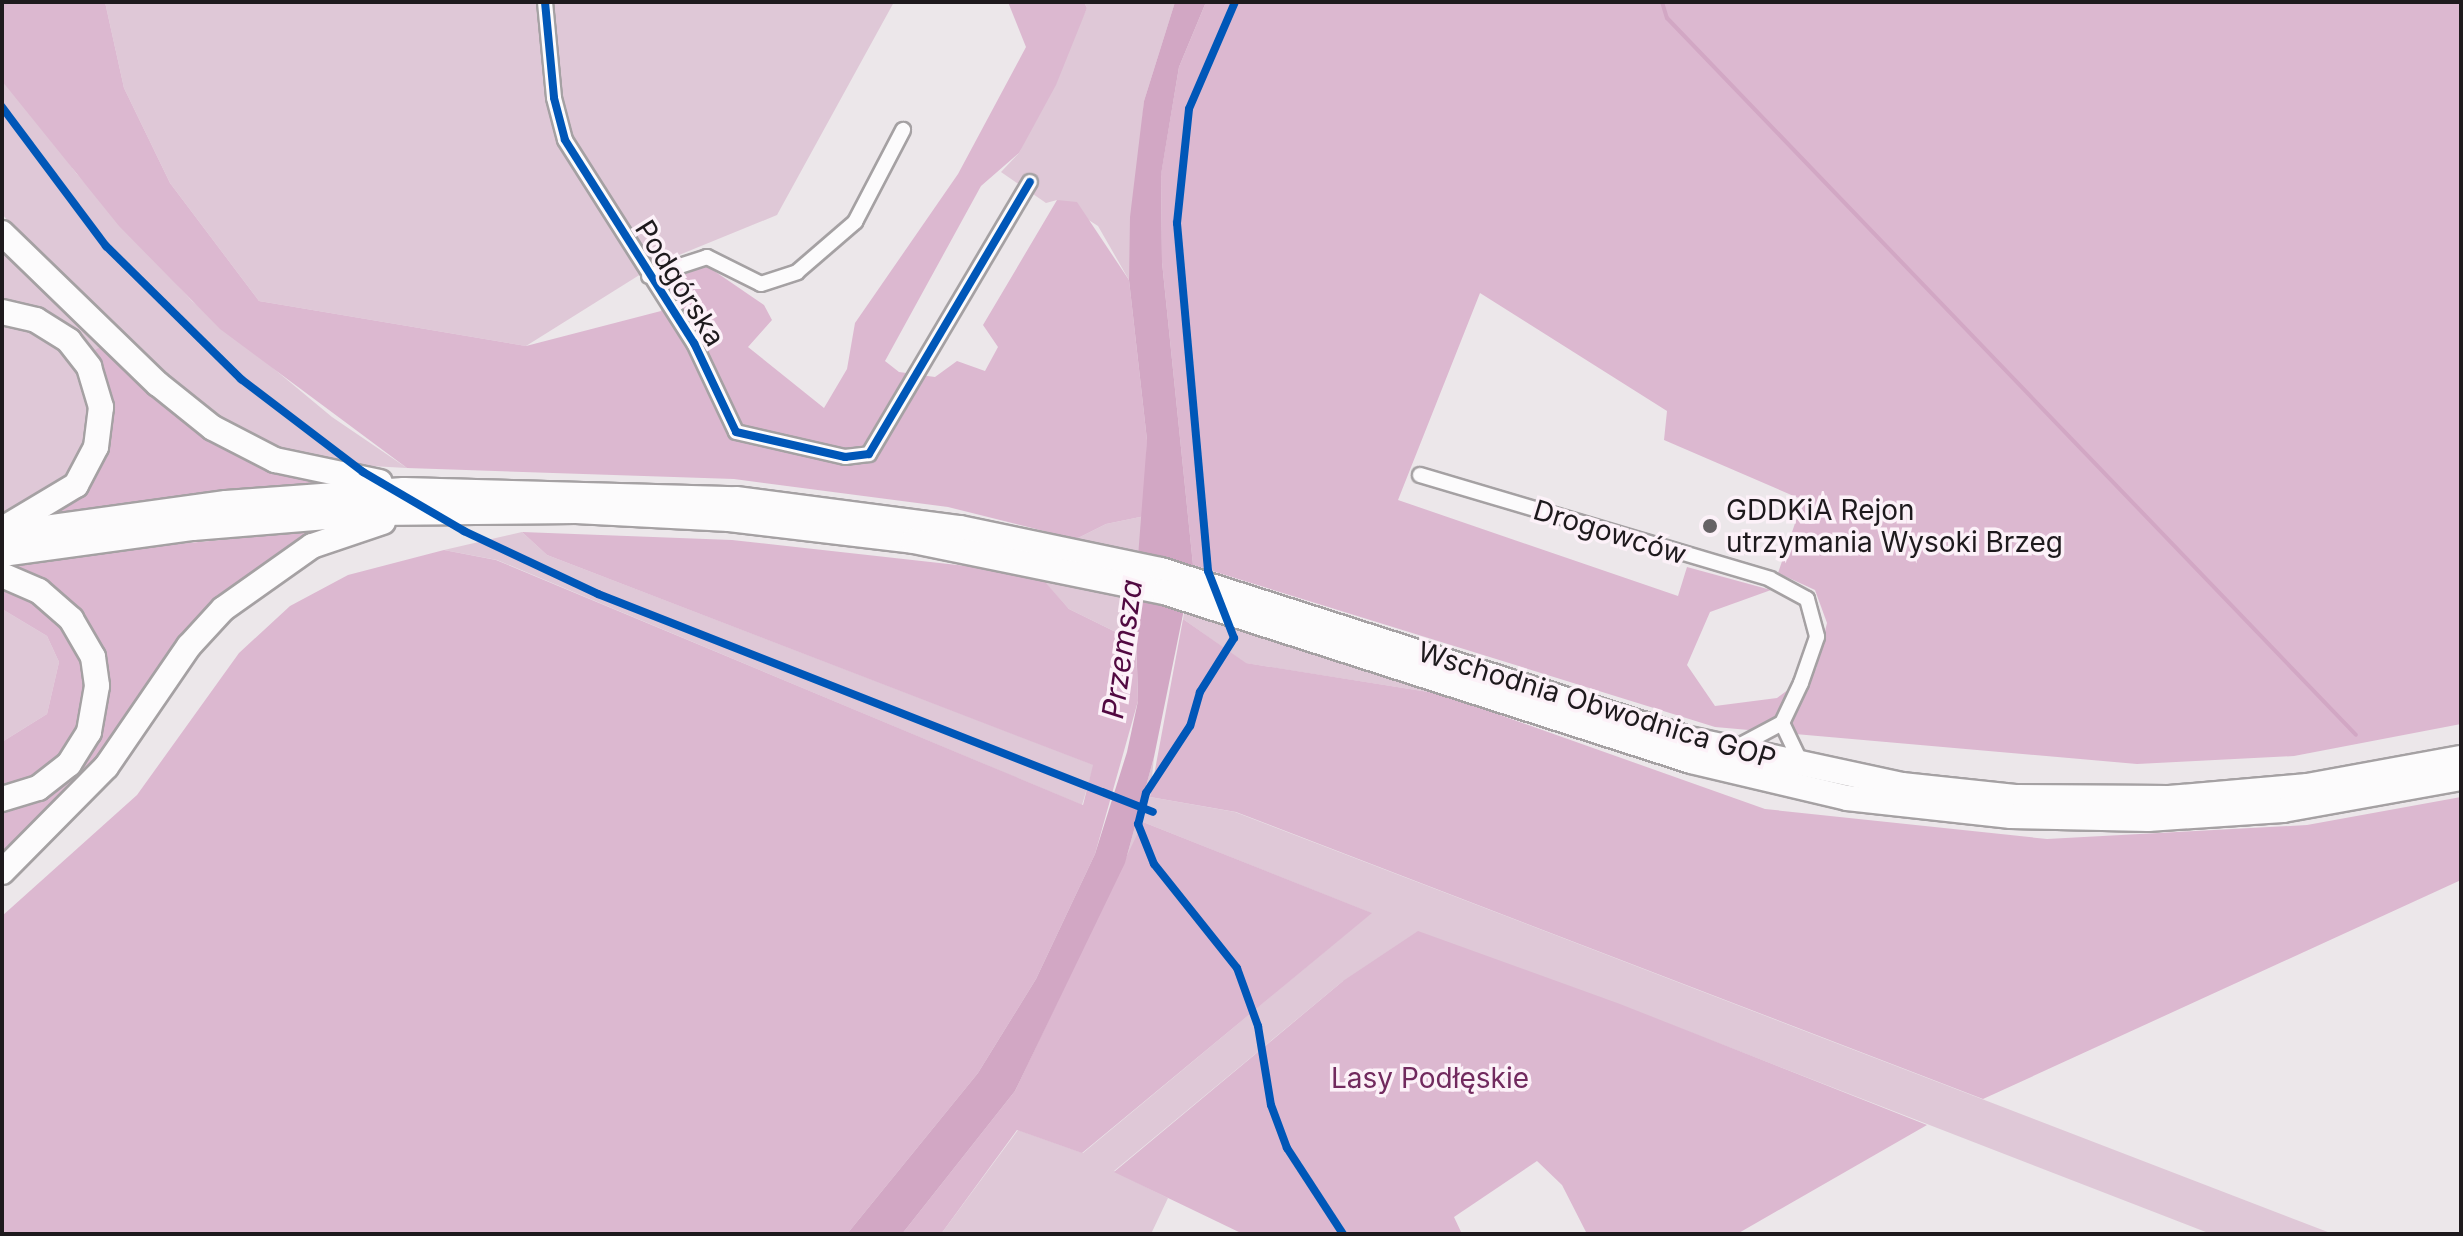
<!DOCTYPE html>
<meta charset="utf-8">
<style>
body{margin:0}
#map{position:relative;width:2463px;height:1236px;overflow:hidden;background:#ece7ea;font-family:Inter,sans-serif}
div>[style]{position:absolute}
.green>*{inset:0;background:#dfc8d7}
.forest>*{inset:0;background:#dcb8d0}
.water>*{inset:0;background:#d2a7c4}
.stream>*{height:4px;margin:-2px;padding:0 2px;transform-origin:2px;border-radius:2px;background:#d2a7c4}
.roads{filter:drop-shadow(2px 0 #a5a1a3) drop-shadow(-2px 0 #a5a1a3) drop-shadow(0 2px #a5a1a3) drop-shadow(0 -2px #a5a1a3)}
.street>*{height:14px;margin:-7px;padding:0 7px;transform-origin:7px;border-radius:7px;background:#fcfbfc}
.highway>*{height:24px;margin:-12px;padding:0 12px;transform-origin:12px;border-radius:12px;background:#fcfbfc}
.cycleway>*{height:8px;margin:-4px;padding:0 4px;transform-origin:4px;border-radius:4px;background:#0057b8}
.dots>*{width:22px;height:22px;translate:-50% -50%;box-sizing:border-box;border:4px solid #fcf1f8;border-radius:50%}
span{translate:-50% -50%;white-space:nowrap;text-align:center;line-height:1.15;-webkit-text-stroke:7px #fcf1f8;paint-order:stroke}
.street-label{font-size:28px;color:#1e1a1d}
.poi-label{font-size:28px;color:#1e1a1d}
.left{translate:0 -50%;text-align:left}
.park-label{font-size:28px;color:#712a5e}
.water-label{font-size:30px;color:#510941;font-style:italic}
.frame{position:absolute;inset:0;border:4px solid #1e1a1d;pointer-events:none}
</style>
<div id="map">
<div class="green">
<i style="clip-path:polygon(105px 2px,894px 2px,777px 215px,657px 264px,526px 346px,259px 301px,170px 183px,124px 88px)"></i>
<i style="clip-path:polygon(1084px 2px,1175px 2px,1144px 101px,1129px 280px,1098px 226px,1057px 200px,1046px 203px,1001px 172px,1019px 153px,1087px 8px)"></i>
<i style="clip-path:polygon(2px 70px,76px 173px,192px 301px,332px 417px,407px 468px,316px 463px,259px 445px,221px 423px,161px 374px,58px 277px,2px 214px)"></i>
<i style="clip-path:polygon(2px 239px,107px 343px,87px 354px,2px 305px)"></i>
<i style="clip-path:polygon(2px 314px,58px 337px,96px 401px,82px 473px,2px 517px)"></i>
<i style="clip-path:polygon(1145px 516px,1140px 553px,1076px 539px,1106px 524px)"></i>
<i style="clip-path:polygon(522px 532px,547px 555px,1094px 765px,1082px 805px,497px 560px,444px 550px)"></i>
<i style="clip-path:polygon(1038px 575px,1135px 596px,1136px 642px,1069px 609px)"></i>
<i style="clip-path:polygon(1185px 608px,1293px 640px,1441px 694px,1245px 663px,1183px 619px)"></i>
<i style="clip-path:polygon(2px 609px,47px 636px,59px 662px,47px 714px,2px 742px)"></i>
<i style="clip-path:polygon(1154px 757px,1150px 797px,1235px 812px,2333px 1234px,2211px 1234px,1620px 1005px,1343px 981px,1114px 1171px,1168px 1198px,1151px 1234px,941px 1234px,1018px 1130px,1083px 1153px,1371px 913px,1143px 822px,1125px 863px)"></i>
</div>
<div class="forest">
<i style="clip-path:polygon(2px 2px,105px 2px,124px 88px,170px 183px,259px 301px,526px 346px,661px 311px,674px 278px,707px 266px,764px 305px,772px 320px,748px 347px,824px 408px,847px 369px,855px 323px,958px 174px,1026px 47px,1008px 2px,1084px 2px,1087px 8px,1056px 85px,1019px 153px,981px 186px,885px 361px,899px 372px,935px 377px,957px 361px,985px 371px,998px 347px,983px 325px,1057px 200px,1077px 202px,1129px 280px,1147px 440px,1145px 516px,1106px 524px,1076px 539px,948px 507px,734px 479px,407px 468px,220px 329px,119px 226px,2px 81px)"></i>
<i style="clip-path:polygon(evenodd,1206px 2px,2461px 2px,2461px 724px,2294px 756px,2137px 764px,1715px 727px,1193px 565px,1162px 262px,1161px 174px,1179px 67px,1206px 2px,1480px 293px,1667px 411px,1664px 440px,1803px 500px,1778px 573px,1815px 590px,1827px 623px,1816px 669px,1777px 698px,1715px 706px,1687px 665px,1710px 612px,1771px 590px,1687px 567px,1678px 596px,1398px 500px,1480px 293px)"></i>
<i style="clip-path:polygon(107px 343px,208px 430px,363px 482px,30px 520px,93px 472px,87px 354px)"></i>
<i style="clip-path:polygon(340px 529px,257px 572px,103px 761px,2px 867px,2px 807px,73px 769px,99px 656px,2px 560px)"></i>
<i style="clip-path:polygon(522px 532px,732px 540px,1038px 574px,1069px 609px,1136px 642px,1138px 701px,1095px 854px,1036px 979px,978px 1073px,847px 1234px,2px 1234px,2px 916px,137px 795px,239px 653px,290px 606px,348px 575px,444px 550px,496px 560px,1083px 805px,1093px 765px,547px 555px)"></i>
<i style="clip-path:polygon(2px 582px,32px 595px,78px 642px,90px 705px,53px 771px,2px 787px,2px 742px,47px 714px,59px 662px,47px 636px,2px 609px)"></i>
<i style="clip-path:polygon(1183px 619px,1246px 663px,1441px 694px,1765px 809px,2047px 839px,2307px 825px,2461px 797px,2461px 880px,1983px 1099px,1236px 812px,1150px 797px)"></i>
<i style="clip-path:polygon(1143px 822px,1372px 913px,1082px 1153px,1017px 1130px,941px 1234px,902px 1234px,1015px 1091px)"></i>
<i style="clip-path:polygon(1418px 931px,1620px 1004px,1927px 1125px,1737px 1234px,1587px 1234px,1562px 1185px,1537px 1161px,1454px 1217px,1462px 1234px,1243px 1234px,1114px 1172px,1343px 981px)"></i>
</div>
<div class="water">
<i style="clip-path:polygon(1175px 2px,1206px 2px,1179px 67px,1161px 175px,1162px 262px,1193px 565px,1154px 757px,1125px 863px,1015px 1091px,902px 1234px,847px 1234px,978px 1073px,1036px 979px,1095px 854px,1127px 752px,1138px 701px,1135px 596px,1147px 440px,1129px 280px,1130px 217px,1144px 101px)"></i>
</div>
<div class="stream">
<i style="left:1662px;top:2px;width:17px;rotate:73deg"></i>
<i style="left:1667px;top:18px;width:994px;rotate:46.14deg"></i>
</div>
<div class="roads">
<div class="street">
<i style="left:545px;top:2px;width:96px;rotate:84.6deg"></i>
<i style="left:554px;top:98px;width:43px;rotate:75.3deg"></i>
<i style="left:565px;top:140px;width:241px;rotate:57.6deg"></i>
<i style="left:694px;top:343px;width:98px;rotate:64.7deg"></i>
<i style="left:736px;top:432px;width:112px;rotate:12.9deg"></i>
<i style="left:845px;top:457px;width:24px;rotate:-7deg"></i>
<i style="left:869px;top:454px;width:316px;rotate:-59.4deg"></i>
<i style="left:649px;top:276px;width:61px;rotate:-18.1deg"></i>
<i style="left:707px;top:257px;width:60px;rotate:26.6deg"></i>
<i style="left:761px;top:284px;width:38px;rotate:-18deg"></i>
<i style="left:797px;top:272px;width:77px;rotate:-40.8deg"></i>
<i style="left:855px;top:222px;width:104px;rotate:-62.4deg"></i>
<i style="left:1420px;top:475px;width:365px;rotate:16.5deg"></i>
<i style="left:1770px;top:579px;width:42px;rotate:28.4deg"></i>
<i style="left:1807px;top:599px;width:39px;rotate:75deg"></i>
<i style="left:1817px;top:637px;width:49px;rotate:109.2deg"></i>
<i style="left:1801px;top:683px;width:44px;rotate:115.4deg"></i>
<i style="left:1782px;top:723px;width:51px;rotate:151.9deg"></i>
<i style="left:1782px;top:723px;width:47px;rotate:64.5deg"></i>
</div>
<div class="highway">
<i style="left:2px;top:233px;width:217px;rotate:44.1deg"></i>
<i style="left:158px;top:384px;width:70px;rotate:38.7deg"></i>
<i style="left:213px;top:428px;width:70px;rotate:27.3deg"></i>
<i style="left:275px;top:460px;width:107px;rotate:11.8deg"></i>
<i style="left:2px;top:312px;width:35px;rotate:13deg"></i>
<i style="left:36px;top:320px;width:39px;rotate:32deg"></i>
<i style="left:69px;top:341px;width:33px;rotate:52deg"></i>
<i style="left:89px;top:367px;width:42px;rotate:73.3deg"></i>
<i style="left:101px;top:407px;width:40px;rotate:97.1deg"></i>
<i style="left:96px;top:447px;width:43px;rotate:117.8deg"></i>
<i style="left:76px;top:485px;width:76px;rotate:149deg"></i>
<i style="left:2px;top:534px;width:226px;rotate:-7.9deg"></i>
<i style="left:226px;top:503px;width:178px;rotate:-4.2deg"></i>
<i style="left:404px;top:490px;width:332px;rotate:1.6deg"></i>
<i style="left:736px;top:499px;width:226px;rotate:7.4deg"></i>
<i style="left:960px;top:528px;width:205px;rotate:11.8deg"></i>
<i style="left:1161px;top:570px;width:554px;rotate:17.75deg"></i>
<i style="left:1689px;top:739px;width:218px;rotate:12.2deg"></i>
<i style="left:1902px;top:785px;width:116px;rotate:6deg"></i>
<i style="left:2017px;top:797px;width:152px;rotate:0.4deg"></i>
<i style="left:2169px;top:798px;width:139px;rotate:-5deg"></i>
<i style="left:2307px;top:786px;width:157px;rotate:-10.3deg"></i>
<i style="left:2px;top:554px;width:193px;rotate:-7.8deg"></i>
<i style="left:193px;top:528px;width:183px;rotate:-4.7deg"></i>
<i style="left:375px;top:513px;width:201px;rotate:-0.6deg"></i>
<i style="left:576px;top:511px;width:153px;rotate:3deg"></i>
<i style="left:729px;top:519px;width:185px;rotate:6.8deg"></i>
<i style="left:913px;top:541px;width:256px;rotate:11.5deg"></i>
<i style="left:1164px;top:592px;width:553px;rotate:17.78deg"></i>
<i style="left:1691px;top:761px;width:160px;rotate:13.3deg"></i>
<i style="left:1847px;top:798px;width:165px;rotate:6.3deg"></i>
<i style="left:2011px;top:816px;width:137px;rotate:1.3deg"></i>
<i style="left:2148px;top:819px;width:135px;rotate:-3.8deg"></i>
<i style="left:2283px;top:810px;width:181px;rotate:-10.2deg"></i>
<i style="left:2px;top:575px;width:40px;rotate:23.4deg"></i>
<i style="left:39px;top:591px;width:43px;rotate:41.2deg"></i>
<i style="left:71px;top:619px;width:44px;rotate:59.9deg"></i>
<i style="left:93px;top:657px;width:29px;rotate:82deg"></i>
<i style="left:97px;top:686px;width:47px;rotate:99.9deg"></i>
<i style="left:89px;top:732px;width:38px;rotate:122deg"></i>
<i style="left:69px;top:764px;width:39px;rotate:142deg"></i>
<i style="left:38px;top:788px;width:38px;rotate:163deg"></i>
<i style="left:2px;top:872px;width:148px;rotate:-45.3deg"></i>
<i style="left:106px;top:767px;width:147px;rotate:-55.6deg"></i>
<i style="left:189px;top:646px;width:50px;rotate:-47.4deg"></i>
<i style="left:223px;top:609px;width:109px;rotate:-35.3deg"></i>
<i style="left:312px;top:546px;width:75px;rotate:-18.7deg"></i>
</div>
</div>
<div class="cycleway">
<i style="left:545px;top:2px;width:96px;rotate:84.6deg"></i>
<i style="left:554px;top:98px;width:43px;rotate:75.3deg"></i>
<i style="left:565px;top:140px;width:241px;rotate:57.6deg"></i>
<i style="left:694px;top:343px;width:98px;rotate:64.7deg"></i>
<i style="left:736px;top:432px;width:112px;rotate:12.9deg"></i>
<i style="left:845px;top:457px;width:24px;rotate:-7deg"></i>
<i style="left:869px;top:454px;width:316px;rotate:-59.4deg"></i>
<i style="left:1235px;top:2px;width:116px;rotate:113.3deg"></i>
<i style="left:1189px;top:109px;width:115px;rotate:96deg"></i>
<i style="left:1177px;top:223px;width:349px;rotate:84.9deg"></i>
<i style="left:1208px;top:571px;width:72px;rotate:68.8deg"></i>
<i style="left:1234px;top:638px;width:64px;rotate:122.2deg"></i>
<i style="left:1200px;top:692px;width:35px;rotate:106deg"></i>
<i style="left:1190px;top:726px;width:80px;rotate:123.3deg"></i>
<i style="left:1146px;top:793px;width:32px;rotate:104deg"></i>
<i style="left:1138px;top:824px;width:43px;rotate:68.2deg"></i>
<i style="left:1154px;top:864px;width:133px;rotate:51.4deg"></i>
<i style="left:1237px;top:968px;width:62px;rotate:70.1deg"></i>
<i style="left:1258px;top:1026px;width:80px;rotate:80.7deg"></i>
<i style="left:1271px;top:1105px;width:46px;rotate:69.6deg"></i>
<i style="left:1287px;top:1148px;width:103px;rotate:56.9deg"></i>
<i style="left:2px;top:107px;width:174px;rotate:53.2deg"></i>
<i style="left:106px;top:246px;width:190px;rotate:44.6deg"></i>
<i style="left:241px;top:379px;width:153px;rotate:37.3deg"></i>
<i style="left:363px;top:472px;width:117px;rotate:30.3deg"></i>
<i style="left:464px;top:531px;width:148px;rotate:25.2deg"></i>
<i style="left:598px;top:594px;width:596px;rotate:21.44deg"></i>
</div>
<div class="dots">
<i style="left:1710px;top:526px;background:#666265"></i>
</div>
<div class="street-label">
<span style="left:680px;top:283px;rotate:58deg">Podgórska</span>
<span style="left:1610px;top:532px;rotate:17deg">Drogowców</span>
<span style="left:1597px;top:705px;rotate:17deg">Wschodnia Obwodnica GOP</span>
</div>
<div class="poi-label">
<span class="left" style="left:1726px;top:526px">GDDKiA Rejon<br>utrzymania Wysoki Brzeg</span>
</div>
<div class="park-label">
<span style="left:1430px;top:1078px">Lasy Podłęskie</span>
</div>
<div class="water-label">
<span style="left:1122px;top:649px;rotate:-82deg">Przemsza</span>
</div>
<div class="frame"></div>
</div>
